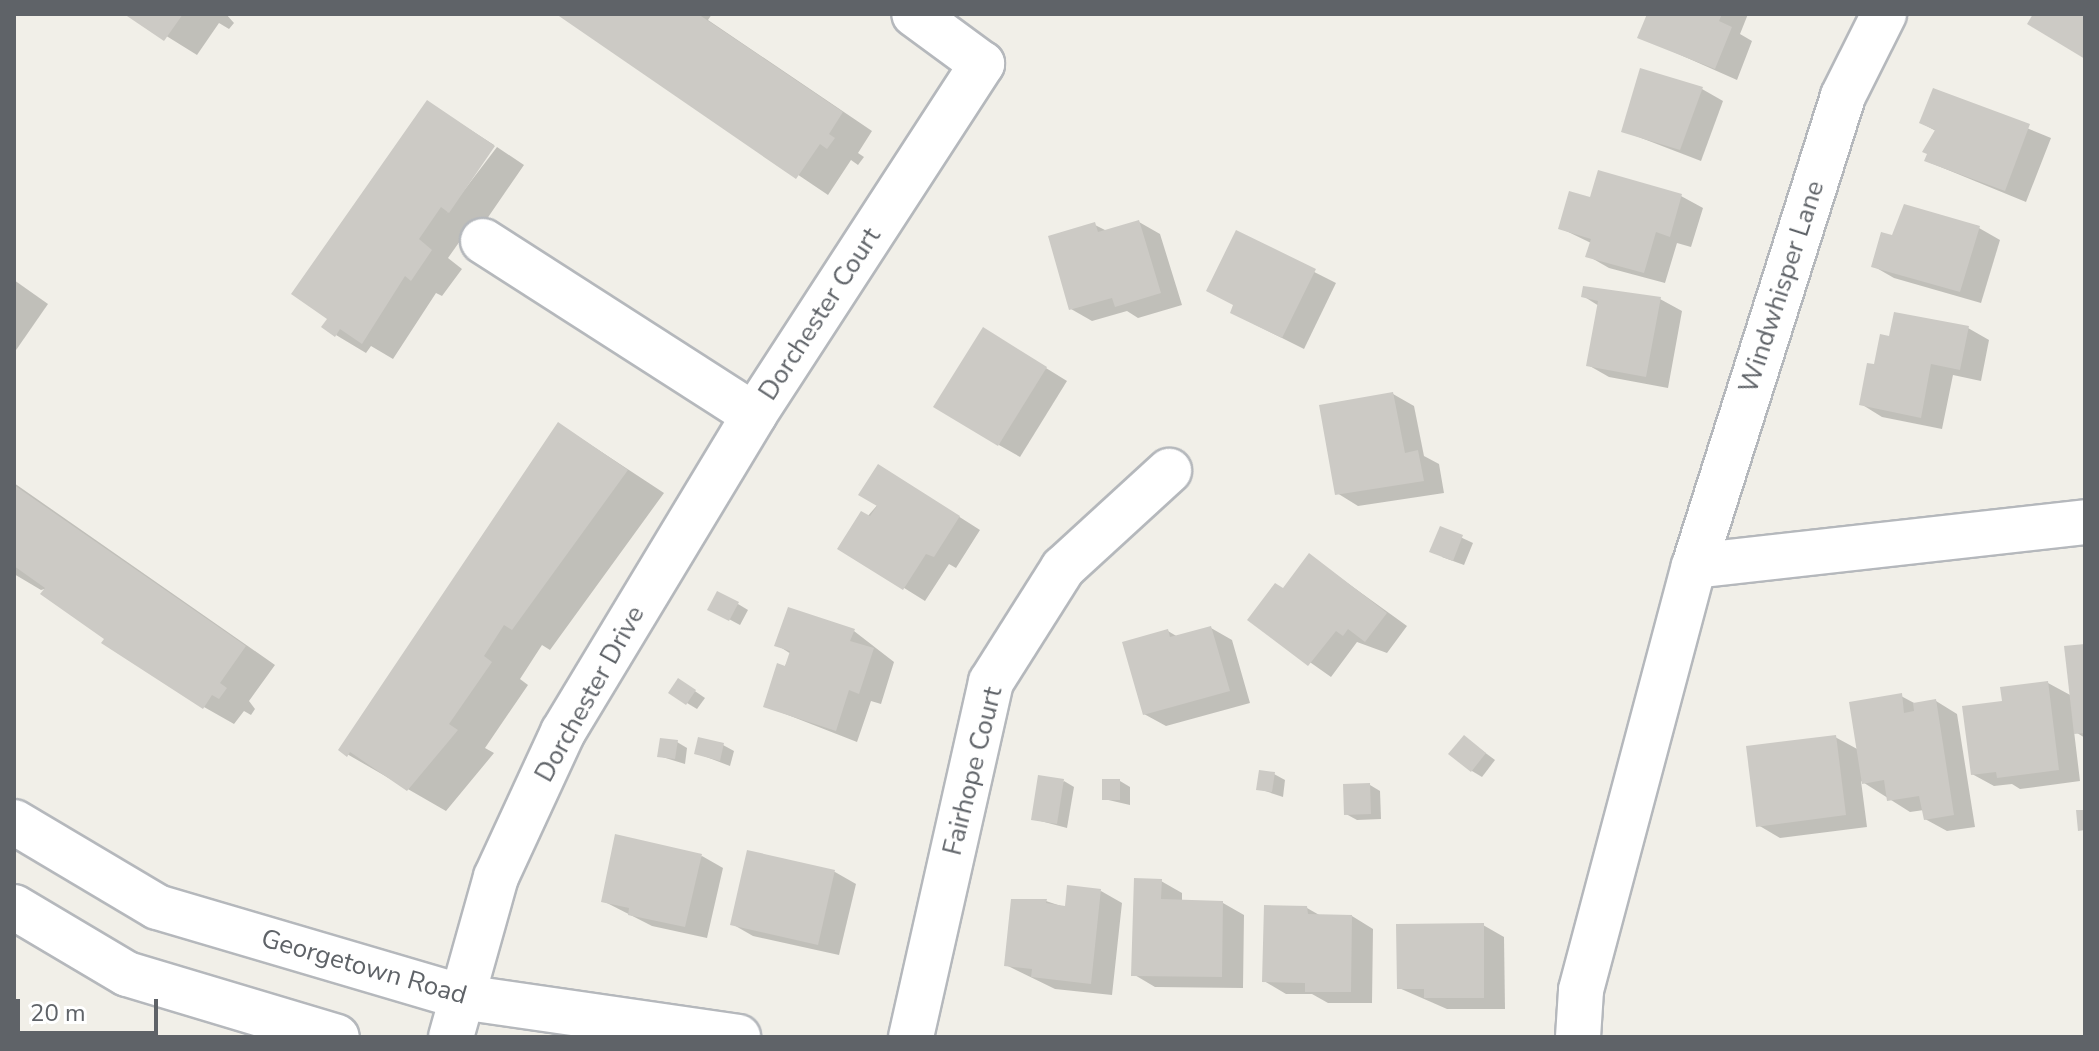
<!DOCTYPE html>
<style>
body{margin:0}
#map{position:relative;width:2099px;height:1051px;overflow:hidden;background:#f1efe8;font-family:"Nunito Sans",sans-serif}
div>[style]{position:absolute}
.shadow>*{inset:0;background:#0003}
.building>*{inset:0;background:#cccac5}
.roads{filter:drop-shadow(2px 0 #b5b8bc) drop-shadow(-2px 0 #b5b8bc) drop-shadow(0 2px #b5b8bc) drop-shadow(0 -2px #b5b8bc)}
.minor>*{height:44px;margin:-22px;padding:0 22px;transform-origin:22px;border-radius:22px;background:#fff}
span{translate:-50% -50%;white-space:nowrap;text-align:center;line-height:1.15;-webkit-text-stroke:8px #fff;paint-order:stroke}
.street-label{font-size:26px;color:#5f6368}
.frame{position:absolute;inset:0;border:16px solid #5f6368;pointer-events:none}
.scale{position:absolute;left:16px;top:999px;width:142px;height:36px;box-sizing:border-box;border:4px solid #5f6368;border-top:0;padding-left:10px;font-size:24px;line-height:28px;white-space:nowrap;color:#5f6368;-webkit-text-stroke:6px #fff;paint-order:stroke}
</style>
<div id="map">
<div class="shadow">
<i style="clip-path:polygon(131px 14px,226px 14px,234px 23px,229px 29px,219px 23px,197px 55px)"></i>
<i style="clip-path:polygon(559px 14px,712px 14px,708px 20px,872px 131px,858px 153px,864px 157px,858px 165px,851px 160px,828px 195px)"></i>
<i style="clip-path:polygon(1649px 14px,1748px 14px,1740px 34px,1752px 41px,1737px 80px,1640px 37px)"></i>
<i style="clip-path:polygon(1702px 89px,1723px 101px,1701px 161px,1623px 131px)"></i>
<i style="clip-path:polygon(1934px 90px,2051px 138px,2026px 202px,1926px 161px,1936px 131px,1921px 123px)"></i>
<i style="clip-path:polygon(427px 102px,494px 145px,446px 214px,497px 147px,524px 165px,480px 229px,472px 224px,448px 258px,462px 269px,442px 296px,436px 293px,393px 359px,371px 346px,366px 353px,336px 335px)"></i>
<i style="clip-path:polygon(1681px 196px,1703px 208px,1691px 247px,1677px 243px,1665px 283px,1609px 268px,1588px 256px,1591px 243px,1560px 228px,1592px 200px)"></i>
<i style="clip-path:polygon(1139px 222px,1160px 234px,1182px 305px,1138px 318px,1127px 311px,1092px 321px,1071px 309px,1095px 225px,1107px 231px)"></i>
<i style="clip-path:polygon(1979px 228px,2000px 240px,1981px 303px,1894px 278px,1873px 266px,1893px 237px)"></i>
<i style="clip-path:polygon(1237px 233px,1336px 283px,1304px 349px,1254px 324px,1235px 305px)"></i>
<i style="clip-path:polygon(14px 280px,48px 304px,14px 353px)"></i>
<i style="clip-path:polygon(1583px 296px,1660px 299px,1682px 311px,1668px 388px,1609px 377px,1588px 365px,1599px 306px)"></i>
<i style="clip-path:polygon(1968px 328px,1989px 340px,1981px 381px,1953px 375px,1942px 429px,1882px 417px,1861px 404px,1891px 339px)"></i>
<i style="clip-path:polygon(1004px 342px,1067px 381px,1020px 457px,999px 445px)"></i>
<i style="clip-path:polygon(1393px 394px,1414px 406px,1424px 456px,1439px 464px,1444px 493px,1358px 506px,1337px 493px)"></i>
<i style="clip-path:polygon(559px 424px,664px 493px,550px 650px,542px 645px,520px 679px,528px 685px,485px 748px,494px 753px,446px 811px,340px 750px)"></i>
<i style="clip-path:polygon(900px 479px,980px 530px,956px 568px,949px 564px,925px 601px,840px 548px)"></i>
<i style="clip-path:polygon(14px 483px,275px 665px,249px 701px,255px 709px,251px 715px,244px 711px,234px 724px,204px 707px,107px 638px,48px 588px,41px 590px,14px 574px)"></i>
<i style="clip-path:polygon(1441px 528px,1473px 543px,1464px 565px,1442px 557px)"></i>
<i style="clip-path:polygon(1310px 556px,1407px 626px,1387px 653px,1357px 642px,1331px 677px,1250px 620px,1284px 590px)"></i>
<i style="clip-path:polygon(738px 604px,748px 610px,740px 625px,710px 609px)"></i>
<i style="clip-path:polygon(1211px 628px,1232px 640px,1250px 703px,1166px 726px,1144px 714px,1168px 631px,1178px 637px)"></i>
<i style="clip-path:polygon(854px 631px,894px 662px,881px 704px,871px 701px,857px 742px,765px 706px,791px 654px,777px 645px)"></i>
<i style="clip-path:polygon(2085px 646px,2085px 738px,2074px 731px,2080px 781px,2020px 789px,2012px 784px,1994px 786px,1972px 774px,2004px 703px,2048px 683px,2072px 696px)"></i>
<i style="clip-path:polygon(689px 687px,705px 698px,697px 709px,687px 703px)"></i>
<i style="clip-path:polygon(1901px 696px,1916px 704px,1936px 701px,1957px 714px,1975px 827px,1947px 831px,1925px 819px,1924px 810px,1910px 812px,1861px 781px,1867px 827px,1780px 838px,1758px 825px,1835px 737px,1859px 750px)"></i>
<i style="clip-path:polygon(1464px 737px,1495px 760px,1482px 777px,1472px 771px)"></i>
<i style="clip-path:polygon(677px 742px,687px 748px,685px 764px,659px 756px)"></i>
<i style="clip-path:polygon(723px 745px,734px 751px,730px 766px,696px 753px)"></i>
<i style="clip-path:polygon(1274px 774px,1285px 780px,1283px 797px,1259px 789px)"></i>
<i style="clip-path:polygon(1064px 781px,1074px 787px,1067px 828px,1033px 819px)"></i>
<i style="clip-path:polygon(1120px 781px,1130px 787px,1130px 805px,1104px 799px)"></i>
<i style="clip-path:polygon(1370px 785px,1380px 791px,1381px 819px,1357px 820px,1346px 814px)"></i>
<i style="clip-path:polygon(748px 853px,835px 872px,856px 884px,839px 955px,753px 936px,732px 924px)"></i>
<i style="clip-path:polygon(702px 856px,723px 868px,707px 938px,652px 926px,603px 901px)"></i>
<i style="clip-path:polygon(1161px 881px,1182px 893px,1182px 902px,1223px 903px,1244px 915px,1243px 988px,1155px 987px,1133px 974px)"></i>
<i style="clip-path:polygon(1101px 891px,1122px 903px,1112px 995px,1055px 989px,1006px 965px,1046px 901px,1067px 908px)"></i>
<i style="clip-path:polygon(1307px 908px,1321px 916px,1352px 916px,1373px 929px,1372px 1003px,1328px 1003px,1312px 994px,1286px 994px,1264px 981px)"></i>
<i style="clip-path:polygon(1483px 925px,1504px 937px,1505px 1009px,1447px 1009px,1399px 988px)"></i>
</div>
<div class="building">
<i style="clip-path:polygon(124px 14px,183px 14px,164px 41px)"></i>
<i style="clip-path:polygon(556px 14px,698px 14px,843px 112px,829px 134px,835px 138px,827px 149px,820px 144px,796px 179px)"></i>
<i style="clip-path:polygon(1647px 14px,1722px 14px,1719px 21px,1732px 27px,1715px 69px,1637px 38px)"></i>
<i style="clip-path:polygon(2033px 14px,2085px 14px,2085px 59px,2027px 24px)"></i>
<i style="clip-path:polygon(1640px 68px,1703px 87px,1680px 150px,1621px 132px)"></i>
<i style="clip-path:polygon(1933px 88px,2030px 124px,2005px 191px,1924px 161px,1927px 154px,1922px 152px,1935px 130px,1919px 123px)"></i>
<i style="clip-path:polygon(427px 100px,495px 146px,449px 213px,441px 207px,419px 239px,432px 250px,411px 281px,405px 276px,362px 344px,340px 329px,335px 337px,321px 327px,327px 319px,291px 294px)"></i>
<i style="clip-path:polygon(1598px 170px,1682px 194px,1670px 237px,1656px 232px,1644px 273px,1585px 257px,1591px 239px,1558px 229px,1569px 191px,1590px 197px)"></i>
<i style="clip-path:polygon(1904px 204px,1980px 226px,1960px 292px,1871px 267px,1881px 232px,1892px 235px)"></i>
<i style="clip-path:polygon(1139px 220px,1161px 293px,1115px 307px,1112px 298px,1069px 310px,1048px 236px,1095px 222px,1098px 232px)"></i>
<i style="clip-path:polygon(1236px 230px,1316px 269px,1282px 338px,1230px 313px,1233px 305px,1206px 291px)"></i>
<i style="clip-path:polygon(1583px 286px,1661px 297px,1646px 377px,1586px 366px,1598px 301px,1581px 297px)"></i>
<i style="clip-path:polygon(1894px 312px,1969px 326px,1960px 370px,1931px 364px,1921px 418px,1859px 405px,1867px 363px,1874px 364px,1880px 334px,1889px 336px)"></i>
<i style="clip-path:polygon(983px 327px,1047px 367px,998px 446px,933px 407px)"></i>
<i style="clip-path:polygon(1393px 392px,1405px 453px,1418px 450px,1424px 481px,1335px 495px,1319px 405px)"></i>
<i style="clip-path:polygon(558px 422px,628px 470px,512px 630px,504px 625px,484px 656px,492px 662px,449px 724px,458px 730px,407px 791px,350px 752px,347px 757px,338px 750px)"></i>
<i style="clip-path:polygon(878px 464px,960px 516px,934px 557px,926px 554px,903px 590px,837px 549px,861px 511px,870px 516px,877px 506px,858px 495px)"></i>
<i style="clip-path:polygon(14px 485px,246px 646px,220px 683px,227px 688px,219px 699px,212px 695px,203px 709px,101px 643px,104px 639px,40px 594px,45px 588px,14px 566px)"></i>
<i style="clip-path:polygon(1440px 526px,1463px 535px,1453px 561px,1429px 552px)"></i>
<i style="clip-path:polygon(1309px 553px,1387px 613px,1365px 642px,1348px 629px,1343px 636px,1336px 631px,1308px 666px,1247px 620px,1275px 583px,1283px 588px)"></i>
<i style="clip-path:polygon(717px 591px,739px 602px,729px 621px,707px 610px)"></i>
<i style="clip-path:polygon(788px 607px,855px 629px,850px 641px,874px 648px,859px 694px,849px 690px,836px 731px,763px 707px,777px 663px,785px 666px,790px 651px,774px 646px)"></i>
<i style="clip-path:polygon(1211px 626px,1230px 691px,1143px 715px,1122px 642px,1168px 629px,1170px 637px)"></i>
<i style="clip-path:polygon(2085px 644px,2085px 733px,2074px 734px,2064px 646px)"></i>
<i style="clip-path:polygon(678px 678px,696px 690px,686px 705px,668px 693px)"></i>
<i style="clip-path:polygon(2048px 681px,2059px 770px,1997px 778px,1996px 772px,1971px 775px,1962px 706px,2002px 701px,2000px 687px)"></i>
<i style="clip-path:polygon(1902px 693px,1904px 713px,1914px 711px,1913px 703px,1936px 699px,1954px 815px,1924px 820px,1919px 796px,1887px 801px,1884px 780px,1862px 784px,1849px 702px)"></i>
<i style="clip-path:polygon(1464px 735px,1486px 753px,1471px 772px,1448px 754px)"></i>
<i style="clip-path:polygon(1836px 735px,1846px 815px,1756px 827px,1746px 746px)"></i>
<i style="clip-path:polygon(698px 737px,724px 743px,720px 761px,694px 754px)"></i>
<i style="clip-path:polygon(660px 738px,678px 740px,675px 759px,657px 757px)"></i>
<i style="clip-path:polygon(1259px 770px,1275px 772px,1272px 792px,1256px 790px)"></i>
<i style="clip-path:polygon(1038px 775px,1064px 779px,1057px 824px,1031px 820px)"></i>
<i style="clip-path:polygon(1102px 779px,1120px 779px,1120px 800px,1102px 800px)"></i>
<i style="clip-path:polygon(1370px 783px,1371px 814px,1344px 815px,1343px 784px)"></i>
<i style="clip-path:polygon(2076px 810px,2085px 810px,2085px 830px,2078px 831px)"></i>
<i style="clip-path:polygon(615px 834px,702px 854px,685px 927px,628px 915px,629px 908px,601px 902px)"></i>
<i style="clip-path:polygon(747px 850px,835px 870px,818px 945px,730px 925px)"></i>
<i style="clip-path:polygon(1134px 878px,1162px 879px,1161px 899px,1223px 901px,1222px 977px,1131px 976px)"></i>
<i style="clip-path:polygon(1067px 885px,1101px 889px,1091px 984px,1031px 977px,1032px 969px,1004px 966px,1011px 899px,1047px 899px,1046px 903px,1065px 906px)"></i>
<i style="clip-path:polygon(1264px 905px,1307px 906px,1308px 914px,1352px 915px,1351px 992px,1305px 992px,1305px 983px,1262px 982px)"></i>
<i style="clip-path:polygon(1484px 923px,1484px 998px,1424px 998px,1424px 989px,1397px 989px,1396px 924px)"></i>
</div>
<div class="roads">
<div class="minor">
<i style="left:483px;top:241px;width:322px;rotate:32.7deg"></i>
<i style="left:1694px;top:566px;width:393px;rotate:-6.4deg"></i>
<i style="left:14px;top:822px;width:166px;rotate:30.7deg"></i>
<i style="left:157px;top:907px;width:318px;rotate:16.4deg"></i>
<i style="left:462px;top:997px;width:279px;rotate:8.2deg"></i>
<i style="left:14px;top:907px;width:131px;rotate:30.7deg"></i>
<i style="left:127px;top:974px;width:219px;rotate:16.7deg"></i>
<i style="left:451px;top:1037px;width:166px;rotate:-74.3deg"></i>
<i style="left:496px;top:877px;width:160px;rotate:-65.2deg"></i>
<i style="left:563px;top:732px;width:370px;rotate:-58.9deg"></i>
<i style="left:754px;top:415px;width:419px;rotate:-57deg"></i>
<i style="left:982px;top:64px;width:84px;rotate:-143.7deg"></i>
<i style="left:911px;top:1037px;width:364px;rotate:-77.3deg"></i>
<i style="left:991px;top:682px;width:135px;rotate:-57.7deg"></i>
<i style="left:1063px;top:568px;width:144px;rotate:-42.5deg"></i>
<i style="left:1578px;top:1037px;width:47px;rotate:-86.3deg"></i>
<i style="left:1581px;top:990px;width:439px;rotate:-75.1deg"></i>
<i style="left:1694px;top:566px;width:493px;rotate:-72.4deg"></i>
<i style="left:1843px;top:96px;width:92px;rotate:-63.4deg"></i>
</div>
</div>
<div class="street-label">
<span style="left:1782px;top:287px;rotate:-72deg">Windwhisper Lane</span>
<span style="left:820px;top:314px;rotate:-57deg">Dorchester Court</span>
<span style="left:590px;top:694px;rotate:-61deg">Dorchester Drive</span>
<span style="left:973px;top:771px;rotate:-76deg">Fairhope Court</span>
<span style="left:364px;top:967px;rotate:16deg">Georgetown Road</span>
</div>
<div class="frame"></div>
<div class="scale">20 m</div>
</div>
